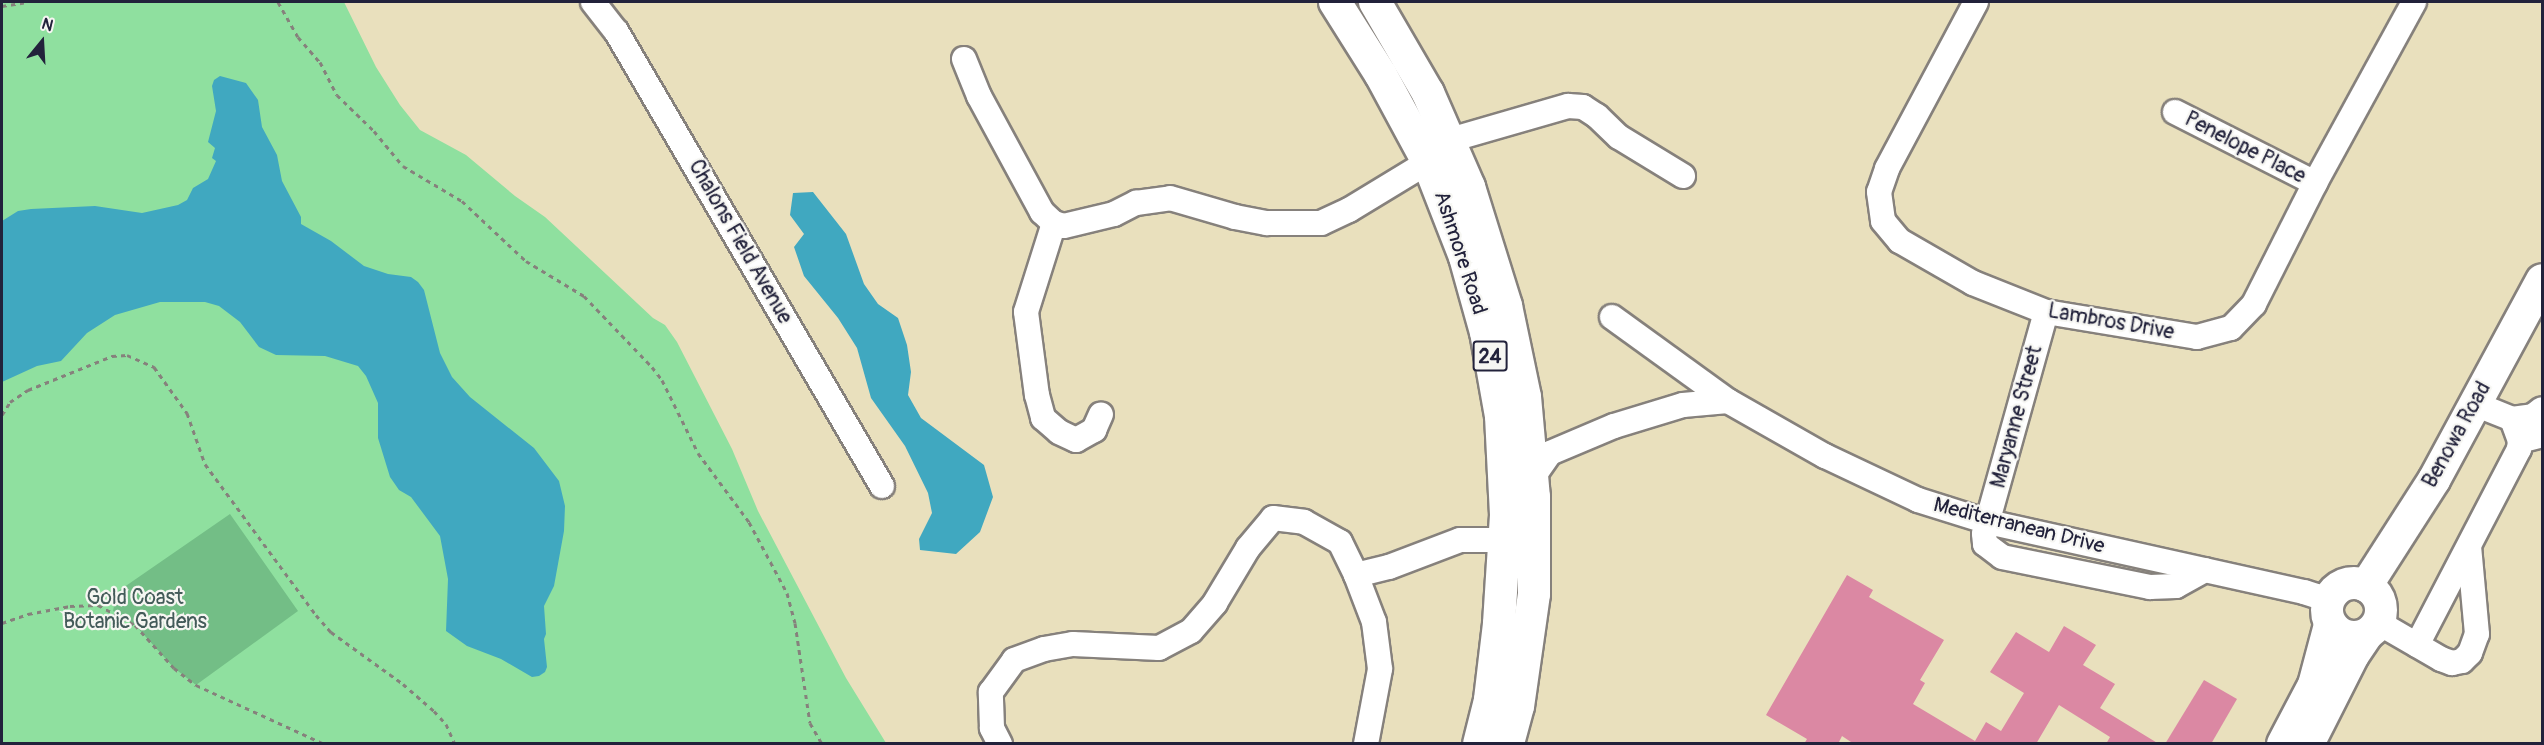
<!DOCTYPE html>
<style>
body{margin:0}
#map{position:relative;width:2544px;height:745px;overflow:hidden;background:#e9e0bd;font-family:Pangolin,sans-serif}
div>[style]{position:absolute}
.green>*{inset:0;background:#8fe09f}
.forest>*{inset:0;background:#73be86}
.water>*{inset:0;background:#40a8c0}
.building>*{inset:0;background:#db88a3}
.path>*{height:3px;margin-top:-1.5px;transform-origin:0;background:repeating-linear-gradient(90deg,#86817c 0 4.5px,transparent 0 9px)}
.roads{filter:drop-shadow(2px 0 #86817c) drop-shadow(-2px 0 #86817c) drop-shadow(0 2px #86817c) drop-shadow(0 -2px #86817c)}
.minor>*{height:24px;margin:-12px;padding:0 12px;transform-origin:12px;border-radius:12px;background:#fff}
.major>*{height:32px;margin:-16px;padding:0 16px;transform-origin:16px;border-radius:16px;background:#fff}
.major>.ring{margin:-16px;padding:0;box-sizing:content-box;background:none;border:32px solid #fff;border-radius:50%}
span{translate:-50% -50%;white-space:nowrap;text-align:center;line-height:1.15;-webkit-text-stroke:4.5px #f6f6f2;paint-order:stroke}
.shield-label span{padding:2px 4px;background:#f6f6f2;border:2px solid;border-radius:4px;-webkit-text-stroke-width:0}
.shield-label{font-size:20px;color:#22223b;font-weight:700}
.street-label{font-size:21px;color:#22223b}
.park-label{font-size:21px;color:#435b59}
.frame{position:absolute;inset:0;border:3px solid #22223b;pointer-events:none}
.north{position:absolute;left:12px;top:12px;width:60px;height:60px;-webkit-text-stroke:4px #f6f6f2;paint-order:stroke;rotate:18deg;font-size:16px;font-weight:700;line-height:24px;text-align:center;color:#22223b}
.north::after{content:'';display:block;margin:auto;width:21px;height:27px;background:#22223b;clip-path:polygon(50% 0,100% 100%,50% 72%,0 100%)}
</style>
<div id="map">
<div class="green">
<i style="clip-path:polygon(2px 2px,344px 2px,376px 67px,400px 105px,420px 130px,466px 155px,515px 196px,545px 217px,653px 318px,665px 325px,677px 342px,732px 449px,758px 511px,846px 678px,886px 743px,2px 743px)"></i>
</div>
<div class="forest">
<i style="clip-path:polygon(230px 514px,298px 611px,196px 685px,174px 668px,135px 625px,113px 611px,117px 592px)"></i>
</div>
<div class="water">
<i style="clip-path:polygon(220px 76px,246px 83px,258px 100px,262px 127px,277px 155px,282px 181px,301px 217px,301px 224px,331px 241px,364px 266px,388px 274px,411px 277px,418px 282px,424px 290px,440px 353px,452px 377px,470px 397px,534px 448px,559px 481px,565px 506px,564px 531px,554px 586px,544px 606px,546px 634px,544px 639px,547px 667px,545px 672px,539px 676px,532px 677px,501px 659px,467px 646px,446px 631px,448px 579px,440px 536px,411px 497px,399px 490px,390px 477px,378px 438px,378px 403px,366px 376px,358px 366px,325px 356px,276px 355px,259px 347px,240px 322px,219px 306px,205px 302px,160px 302px,115px 315px,87px 333px,61px 361px,37px 366px,2px 382px,2px 221px,18px 211px,31px 209px,95px 206px,142px 213px,178px 205px,187px 200px,193px 188px,208px 179px,216px 161px,212px 158px,215px 148px,208px 142px,216px 111px,212px 86px,214px 80px)"></i>
<i style="clip-path:polygon(813px 192px,846px 234px,864px 284px,878px 304px,898px 318px,907px 345px,911px 372px,908px 395px,921px 418px,984px 465px,993px 497px,980px 532px,956px 554px,920px 550px,919px 539px,932px 513px,928px 493px,905px 446px,871px 398px,857px 348px,838px 318px,804px 276px,794px 247px,804px 234px,790px 215px,793px 193px)"></i>
</div>
<div class="building">
<i style="clip-path:polygon(1847px 575px,1873px 590px,1869px 597px,1944px 640px,1920px 680px,1925px 683px,1913px 704px,1975px 741px,1986px 722px,2001px 731px,2024px 693px,1990px 672px,2016px 632px,2049px 652px,2064px 626px,2096px 645px,2083px 665px,2115px 684px,2100px 708px,2159px 744px,2106px 744px,2110px 737px,2059px 705px,2036px 744px,1854px 744px,1842px 736px,1838px 744px,1804px 744px,1807px 739px,1766px 715px)"></i>
<i style="clip-path:polygon(2204px 680px,2237px 699px,2211px 744px,2165px 744px)"></i>
</div>
<div class="path">
<i style="left:278px;top:2px;width:40px;rotate:60.3deg"></i>
<i style="left:298px;top:37px;width:33px;rotate:49deg"></i>
<i style="left:320px;top:62px;width:37px;rotate:63deg"></i>
<i style="left:337px;top:95px;width:52px;rotate:44.2deg"></i>
<i style="left:374px;top:131px;width:45px;rotate:50.4deg"></i>
<i style="left:403px;top:166px;width:69px;rotate:30.7deg"></i>
<i style="left:462px;top:201px;width:88px;rotate:43.2deg"></i>
<i style="left:526px;top:261px;width:68px;rotate:31.1deg"></i>
<i style="left:584px;top:296px;width:98px;rotate:46.2deg"></i>
<i style="left:652px;top:367px;width:16px;rotate:52deg"></i>
<i style="left:662px;top:380px;width:81px;rotate:63.7deg"></i>
<i style="left:698px;top:453px;width:86px;rotate:53.5deg"></i>
<i style="left:749px;top:522px;width:81px;rotate:61.8deg"></i>
<i style="left:787px;top:593px;width:31px;rotate:75deg"></i>
<i style="left:795px;top:623px;width:101px;rotate:81.5deg"></i>
<i style="left:810px;top:723px;width:24px;rotate:60deg"></i>
<i style="left:2px;top:6px;width:26px;rotate:-9deg"></i>
<i style="left:2px;top:415px;width:15px;rotate:-58deg"></i>
<i style="left:10px;top:402px;width:22px;rotate:-34deg"></i>
<i style="left:28px;top:390px;width:91px;rotate:-22deg"></i>
<i style="left:112px;top:356px;width:15px;rotate:-4deg"></i>
<i style="left:127px;top:355px;width:30px;rotate:24deg"></i>
<i style="left:154px;top:367px;width:57px;rotate:54.3deg"></i>
<i style="left:187px;top:413px;width:54px;rotate:70.6deg"></i>
<i style="left:205px;top:464px;width:187px;rotate:53.7deg"></i>
<i style="left:316px;top:615px;width:23px;rotate:49deg"></i>
<i style="left:331px;top:632px;width:89px;rotate:35.8deg"></i>
<i style="left:403px;top:684px;width:41px;rotate:41.1deg"></i>
<i style="left:434px;top:711px;width:18px;rotate:47deg"></i>
<i style="left:446px;top:724px;width:22px;rotate:66deg"></i>
<i style="left:2px;top:623px;width:28px;rotate:-19deg"></i>
<i style="left:28px;top:614px;width:43px;rotate:-10.8deg"></i>
<i style="left:70px;top:606px;width:28px;rotate:-2deg"></i>
<i style="left:98px;top:605px;width:42px;rotate:28.4deg"></i>
<i style="left:135px;top:625px;width:58px;rotate:47.8deg"></i>
<i style="left:174px;top:668px;width:28px;rotate:38deg"></i>
<i style="left:196px;top:685px;width:141px;rotate:24.7deg"></i>
</div>
<div class="roads">
<div class="minor">
<i style="left:593px;top:2px;width:37px;rotate:52deg"></i>
<i style="left:616px;top:31px;width:527px;rotate:59.69deg"></i>
<i style="left:1976px;top:2px;width:189px;rotate:118.1deg"></i>
<i style="left:1887px;top:169px;width:24px;rotate:109deg"></i>
<i style="left:1879px;top:192px;width:29px;rotate:82deg"></i>
<i style="left:1883px;top:221px;width:26px;rotate:50deg"></i>
<i style="left:1900px;top:241px;width:84px;rotate:29.9deg"></i>
<i style="left:1973px;top:283px;width:79px;rotate:21.7deg"></i>
<i style="left:2046px;top:312px;width:153px;rotate:9.4deg"></i>
<i style="left:2197px;top:337px;width:35px;rotate:-15deg"></i>
<i style="left:2231px;top:328px;width:33px;rotate:-46deg"></i>
<i style="left:2254px;top:304px;width:136px;rotate:-63.2deg"></i>
<i style="left:2315px;top:183px;width:206px;rotate:-61.3deg"></i>
<i style="left:964px;top:59px;width:40px;rotate:68deg"></i>
<i style="left:979px;top:96px;width:132px;rotate:61.5deg"></i>
<i style="left:1042px;top:212px;width:16px;rotate:43deg"></i>
<i style="left:1054px;top:223px;width:10px;rotate:17deg"></i>
<i style="left:1064px;top:226px;width:51px;rotate:-13.5deg"></i>
<i style="left:1114px;top:214px;width:25px;rotate:-27deg"></i>
<i style="left:1136px;top:203px;width:34px;rotate:-8deg"></i>
<i style="left:1170px;top:198px;width:68px;rotate:16.3deg"></i>
<i style="left:1235px;top:217px;width:33px;rotate:11deg"></i>
<i style="left:1267px;top:223px;width:54px"></i>
<i style="left:1321px;top:223px;width:31px;rotate:-25deg"></i>
<i style="left:1349px;top:210px;width:92px;rotate:-31.3deg"></i>
<i style="left:2175px;top:112px;width:157px;rotate:26.9deg"></i>
<i style="left:1450px;top:140px;width:123px;rotate:-16.1deg"></i>
<i style="left:1568px;top:106px;width:15px;rotate:4deg"></i>
<i style="left:1583px;top:107px;width:17px;rotate:33deg"></i>
<i style="left:1597px;top:116px;width:30px;rotate:44deg"></i>
<i style="left:1619px;top:137px;width:75px;rotate:31.4deg"></i>
<i style="left:1054px;top:223px;width:93px;rotate:107.5deg"></i>
<i style="left:1026px;top:312px;width:84px;rotate:82.5deg"></i>
<i style="left:1037px;top:395px;width:24px;rotate:75deg"></i>
<i style="left:1043px;top:418px;width:21px;rotate:41deg"></i>
<i style="left:1059px;top:432px;width:19px;rotate:25deg"></i>
<i style="left:1076px;top:440px;width:21px;rotate:-29deg"></i>
<i style="left:1094px;top:430px;width:17px;rotate:-66deg"></i>
<i style="left:2046px;top:312px;width:230px;rotate:105.6deg"></i>
<i style="left:1984px;top:534px;width:10px;rotate:84deg"></i>
<i style="left:1985px;top:544px;width:21px;rotate:37deg"></i>
<i style="left:2002px;top:557px;width:151px;rotate:11.5deg"></i>
<i style="left:2150px;top:587px;width:26px;rotate:-2deg"></i>
<i style="left:2176px;top:586px;width:33px;rotate:-29deg"></i>
<i style="left:1612px;top:317px;width:143px;rotate:35.9deg"></i>
<i style="left:1728px;top:401px;width:112px;rotate:29.6deg"></i>
<i style="left:1825px;top:456px;width:103px;rotate:25.3deg"></i>
<i style="left:1918px;top:500px;width:73px;rotate:17.4deg"></i>
<i style="left:1988px;top:522px;width:324px;rotate:12.5deg"></i>
<i style="left:2304px;top:592px;width:26px;rotate:18deg"></i>
<i style="left:2475px;top:404px;width:40px;rotate:22deg"></i>
<i style="left:2512px;top:419px;width:21px;rotate:-8deg"></i>
<i style="left:2533px;top:416px;width:11px;rotate:-38deg"></i>
<i style="left:2520px;top:441px;width:23px;rotate:-15deg"></i>
<i style="left:1533px;top:477px;width:29px;rotate:-55deg"></i>
<i style="left:1550px;top:453px;width:69px;rotate:-22.9deg"></i>
<i style="left:1614px;top:426px;width:72px;rotate:-16.9deg"></i>
<i style="left:1683px;top:405px;width:45px;rotate:-5.1deg"></i>
<i style="left:1356px;top:575px;width:34px;rotate:-14deg"></i>
<i style="left:1389px;top:567px;width:76px;rotate:-20.8deg"></i>
<i style="left:1460px;top:540px;width:45px"></i>
<i style="left:2379px;top:623px;width:72px;rotate:30.1deg"></i>
<i style="left:2441px;top:659px;width:12px;rotate:20deg"></i>
<i style="left:2452px;top:663px;width:10px;rotate:-11deg"></i>
<i style="left:2462px;top:661px;width:11px;rotate:-45deg"></i>
<i style="left:2470px;top:653px;width:20px;rotate:-70deg"></i>
<i style="left:2477px;top:634px;width:88px;rotate:-95.2deg"></i>
<i style="left:2417px;top:645px;width:221px;rotate:-62.5deg"></i>
<i style="left:2519px;top:449px;width:8px;rotate:-83deg"></i>
<i style="left:2520px;top:441px;width:23px;rotate:-110deg"></i>
<i style="left:1000px;top:744px;width:18px;rotate:-117deg"></i>
<i style="left:992px;top:728px;width:36px;rotate:-92deg"></i>
<i style="left:991px;top:692px;width:39px;rotate:-54deg"></i>
<i style="left:1014px;top:660px;width:32px;rotate:-20deg"></i>
<i style="left:1044px;top:649px;width:29px;rotate:-10deg"></i>
<i style="left:1073px;top:644px;width:86px;rotate:2.7deg"></i>
<i style="left:1159px;top:648px;width:36px;rotate:-28deg"></i>
<i style="left:1191px;top:631px;width:37px;rotate:-49deg"></i>
<i style="left:1215px;top:603px;width:64px;rotate:-59deg"></i>
<i style="left:1248px;top:548px;width:39px;rotate:-50deg"></i>
<i style="left:1273px;top:518px;width:31px;rotate:7deg"></i>
<i style="left:1304px;top:522px;width:41px;rotate:29.1deg"></i>
<i style="left:1340px;top:542px;width:37px;rotate:64deg"></i>
<i style="left:1356px;top:575px;width:50px;rotate:69deg"></i>
<i style="left:1374px;top:622px;width:47px;rotate:82.7deg"></i>
<i style="left:1380px;top:669px;width:76px;rotate:100.6deg"></i>
</div>
<div class="major">
<i style="left:1335px;top:2px;width:86px;rotate:57.8deg"></i>
<i style="left:1381px;top:75px;width:99px;rotate:61.6deg"></i>
<i style="left:1428px;top:162px;width:102px;rotate:68.7deg"></i>
<i style="left:1465px;top:257px;width:78px;rotate:74.4deg"></i>
<i style="left:1486px;top:332px;width:85px;rotate:79.9deg"></i>
<i style="left:1501px;top:416px;width:99px;rotate:87.1deg"></i>
<i style="left:1506px;top:515px;width:109px;rotate:93.7deg"></i>
<i style="left:1499px;top:624px;width:77px;rotate:96.8deg"></i>
<i style="left:1490px;top:700px;width:45px;rotate:104deg"></i>
<i style="left:1375px;top:2px;width:105px;rotate:59.8deg"></i>
<i style="left:1428px;top:93px;width:103px;rotate:66.4deg"></i>
<i style="left:1469px;top:187px;width:125px;rotate:72.7deg"></i>
<i style="left:1506px;top:306px;width:93px;rotate:78.2deg"></i>
<i style="left:1525px;top:397px;width:100px;rotate:84.9deg"></i>
<i style="left:1534px;top:497px;width:97px;rotate:90deg"></i>
<i style="left:1534px;top:594px;width:113px;rotate:98.1deg"></i>
<i style="left:1518px;top:706px;width:39px;rotate:105deg"></i>
<i class="ring" style="left:2327px;top:583px;width:22px;height:22px"></i>
<i style="left:2366px;top:586px;width:126px;rotate:-57.3deg"></i>
<i style="left:2434px;top:480px;width:227px;rotate:-61.6deg"></i>
<i style="left:2283px;top:744px;width:67px;rotate:-62.3deg"></i>
<i style="left:2314px;top:685px;width:62px;rotate:-75.1deg"></i>
<i style="left:2308px;top:744px;width:100px;rotate:-63.2deg"></i>
<i style="left:2353px;top:655px;width:25px;rotate:-56deg"></i>
</div>
</div>
<div class="shield-label">
<span style="left:1490px;top:356px">24</span>
</div>
<div class="street-label">
<span style="left:2245px;top:148px;rotate:27deg">Penelope Place</span>
<span style="left:740px;top:242px;rotate:60deg">Chalons Field Avenue</span>
<span style="left:1460px;top:253px;rotate:72deg">Ashmore Road</span>
<span style="left:2111px;top:322px;rotate:10deg">Lambros Drive</span>
<span style="left:2017px;top:417px;rotate:-75deg">Maryanne Street</span>
<span style="left:2457px;top:435px;rotate:-61deg">Benowa Road</span>
<span style="left:2019px;top:526px;rotate:14deg">Mediterranean Drive</span>
</div>
<div class="park-label">
<span style="left:135px;top:610px">Gold Coast<br>Botanic Gardens</span>
</div>
<div class="frame"></div>
<div class="north">N</div>
</div>
